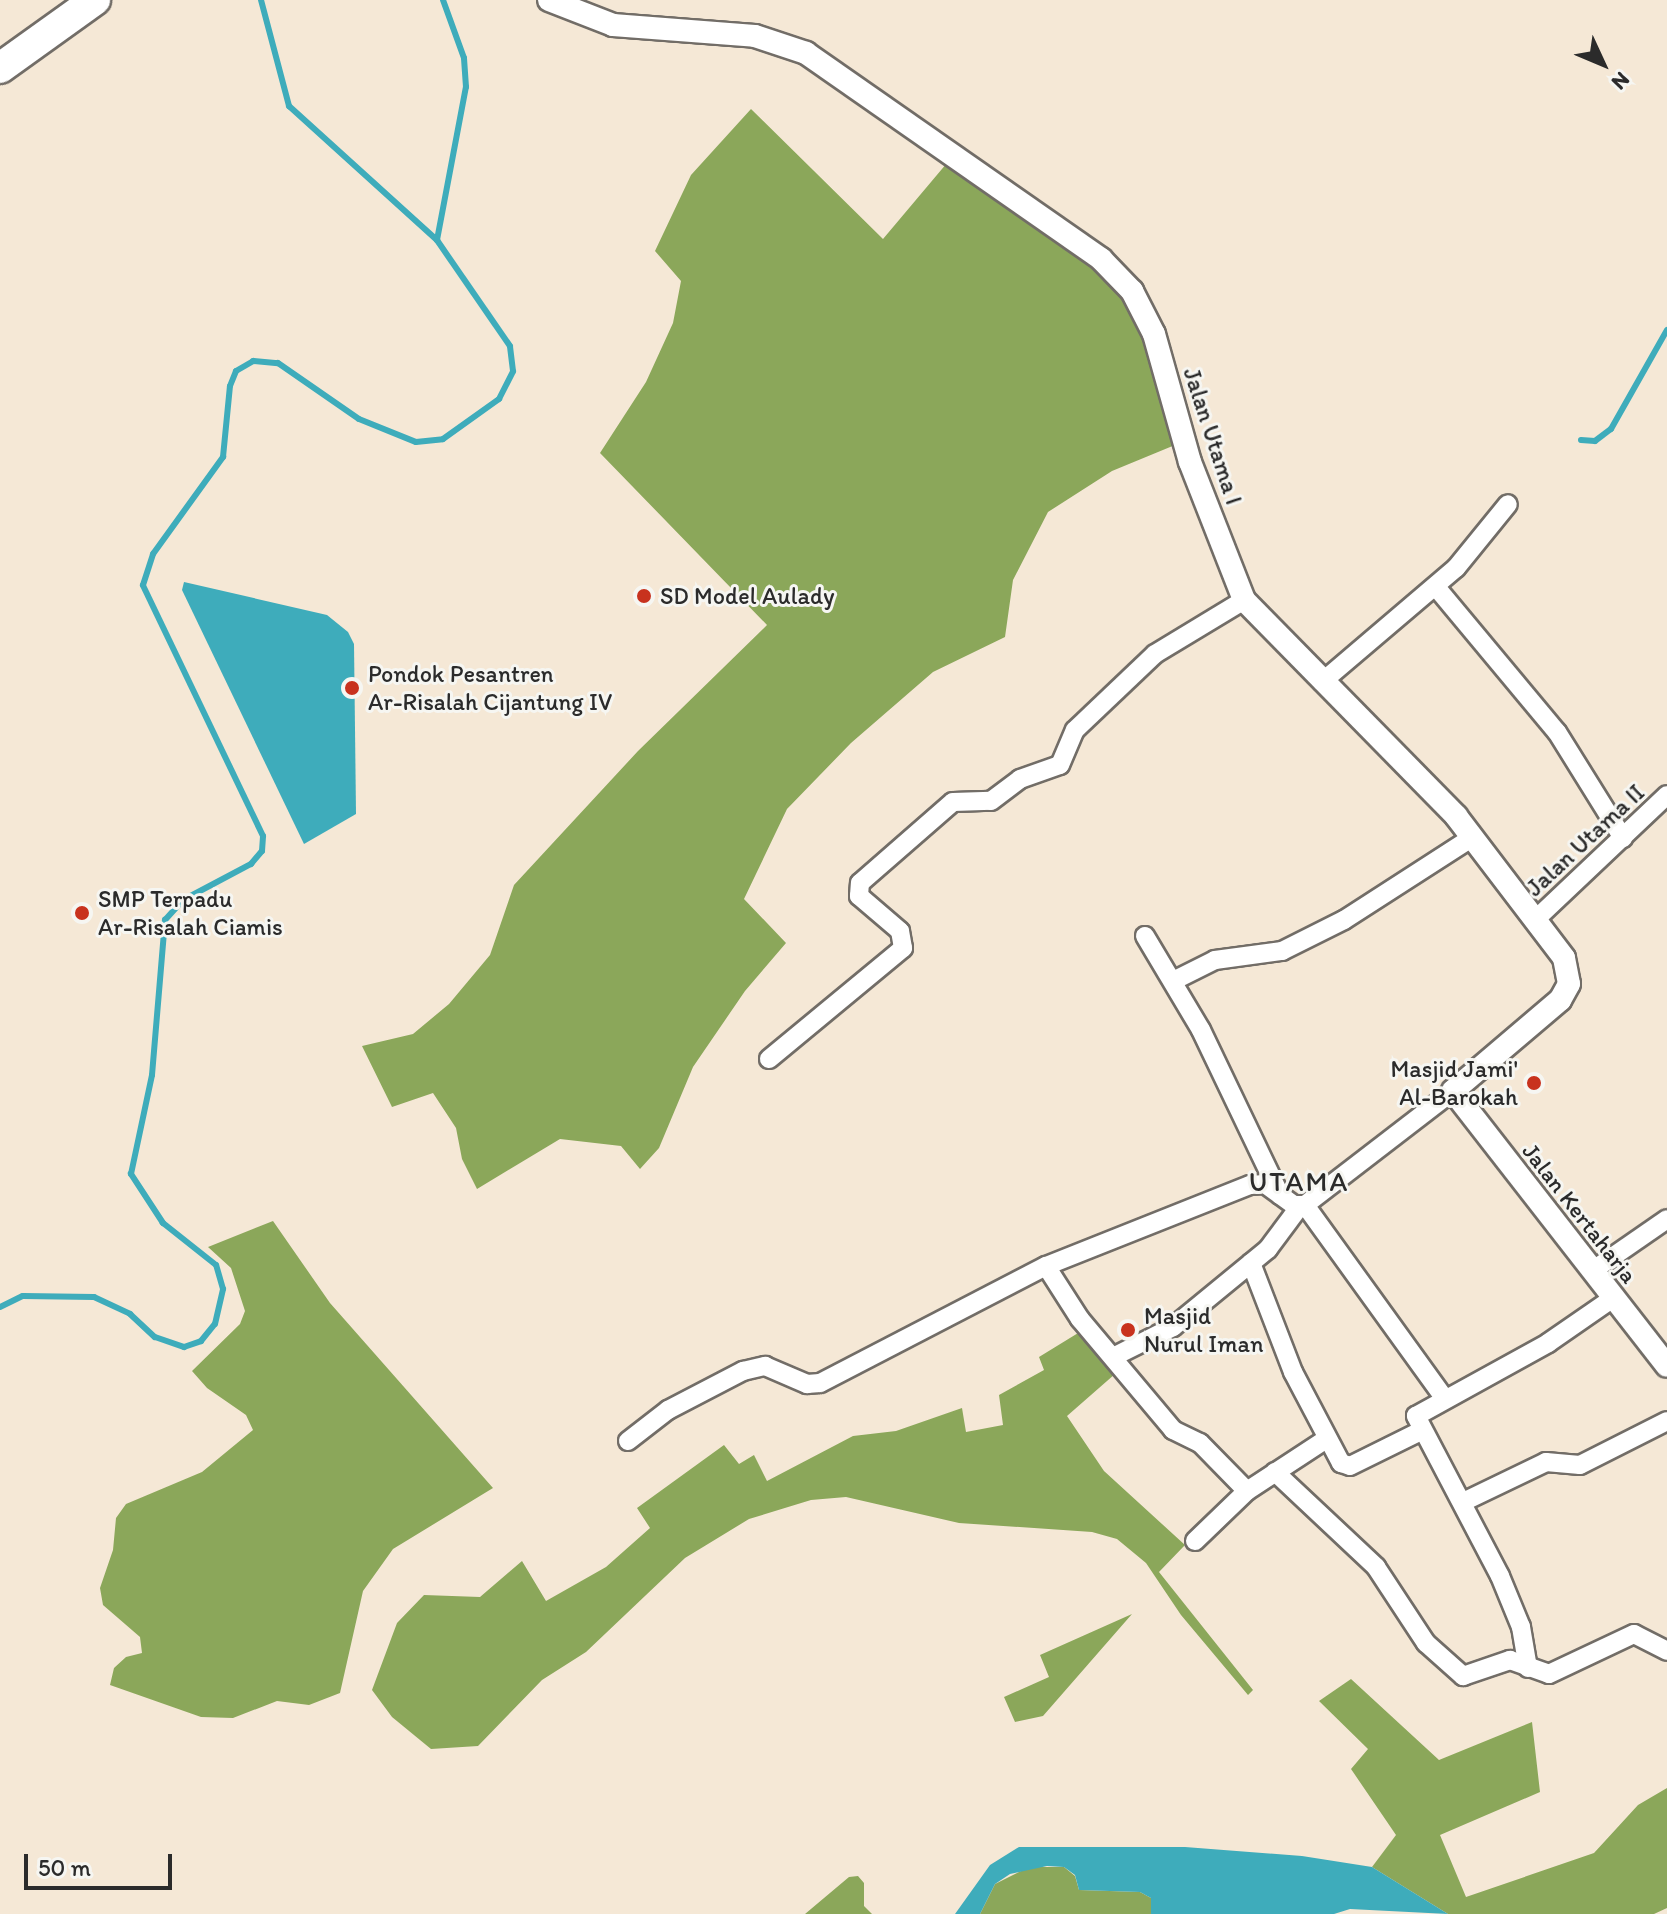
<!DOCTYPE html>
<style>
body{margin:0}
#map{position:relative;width:1667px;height:1914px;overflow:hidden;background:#f5e8d6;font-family:Itim,sans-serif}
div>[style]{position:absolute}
.forest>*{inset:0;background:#8ba75a}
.water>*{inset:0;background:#3eacbb}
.stream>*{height:6px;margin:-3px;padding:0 3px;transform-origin:3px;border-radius:3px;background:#3eacbb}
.roads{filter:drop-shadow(2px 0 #726d67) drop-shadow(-2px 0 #726d67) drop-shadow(0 2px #726d67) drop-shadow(0 -2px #726d67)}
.minor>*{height:18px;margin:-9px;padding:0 9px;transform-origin:9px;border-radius:9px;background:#fff}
.tertiary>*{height:22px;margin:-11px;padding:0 11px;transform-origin:11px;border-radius:11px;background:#fff}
.trunk>*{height:30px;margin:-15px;padding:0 15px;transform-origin:15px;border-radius:15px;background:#fff}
.dots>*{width:22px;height:22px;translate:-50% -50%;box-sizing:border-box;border:4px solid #f6f6f2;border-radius:50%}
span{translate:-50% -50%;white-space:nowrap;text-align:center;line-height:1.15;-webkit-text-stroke:6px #f6f6f2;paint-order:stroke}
.street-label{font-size:24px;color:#2b2b2b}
.poi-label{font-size:24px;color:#2b2b2b}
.left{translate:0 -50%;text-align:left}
.right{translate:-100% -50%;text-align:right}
.quarter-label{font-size:28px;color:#2b2b2b;letter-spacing:2px}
.north{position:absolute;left:1563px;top:24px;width:80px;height:80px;-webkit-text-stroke:6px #f6f6f2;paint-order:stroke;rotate:134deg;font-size:22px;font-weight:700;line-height:32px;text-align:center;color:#2b2b2b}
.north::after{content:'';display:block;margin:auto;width:28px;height:36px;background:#2b2b2b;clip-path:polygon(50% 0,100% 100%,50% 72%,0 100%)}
.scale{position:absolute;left:24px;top:1854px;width:148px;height:36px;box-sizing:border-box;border:4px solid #2b2b2b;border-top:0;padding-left:10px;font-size:24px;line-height:28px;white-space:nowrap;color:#2b2b2b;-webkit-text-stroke:6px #f6f6f2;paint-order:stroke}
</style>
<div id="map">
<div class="forest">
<i style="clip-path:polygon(751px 109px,883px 239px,947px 163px,1093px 267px,1123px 299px,1144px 335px,1175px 445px,1112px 471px,1048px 512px,1013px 580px,1005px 637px,933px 672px,851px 743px,787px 809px,744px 899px,786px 943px,745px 991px,693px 1067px,659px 1148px,640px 1169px,621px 1146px,560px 1139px,477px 1189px,462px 1159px,456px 1128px,433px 1093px,392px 1107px,362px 1046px,413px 1034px,449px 1004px,490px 955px,514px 885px,638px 751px,767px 625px,600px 453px,646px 382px,673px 323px,681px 281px,655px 251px,691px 175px)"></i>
<i style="clip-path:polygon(273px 1221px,330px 1303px,493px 1488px,393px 1549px,363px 1591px,340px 1693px,309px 1705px,277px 1701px,233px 1718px,201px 1717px,110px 1685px,114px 1668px,126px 1657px,142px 1653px,140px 1637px,103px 1605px,100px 1588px,113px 1550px,116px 1518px,126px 1504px,202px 1472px,253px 1430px,246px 1415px,207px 1388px,192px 1371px,240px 1324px,245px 1311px,231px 1268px,208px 1247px)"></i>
<i style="clip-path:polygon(1083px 1330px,1115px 1374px,1067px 1416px,1104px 1471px,1185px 1545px,1159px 1572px,1253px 1690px,1248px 1695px,1181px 1615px,1146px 1563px,1117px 1539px,1092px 1532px,959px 1523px,846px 1497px,811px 1500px,749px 1519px,685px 1558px,586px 1652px,542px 1680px,478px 1746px,431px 1749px,392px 1717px,372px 1690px,397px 1623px,424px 1595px,480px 1597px,522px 1561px,546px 1601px,606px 1567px,650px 1528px,637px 1508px,724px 1445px,739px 1464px,754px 1455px,767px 1481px,853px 1436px,896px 1431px,962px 1408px,966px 1432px,1003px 1425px,999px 1395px,1044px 1370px,1039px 1357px)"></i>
<i style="clip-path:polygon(1132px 1614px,1043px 1716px,1015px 1722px,1004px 1697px,1049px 1677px,1040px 1655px)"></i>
<i style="clip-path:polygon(1351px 1679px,1439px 1760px,1532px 1722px,1540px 1792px,1440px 1835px,1466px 1897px,1594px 1853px,1638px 1805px,1667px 1788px,1667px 1908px,1654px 1914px,1448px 1914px,1372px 1867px,1396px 1835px,1351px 1769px,1368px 1749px,1319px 1701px)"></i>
<i style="clip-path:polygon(1029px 1867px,1064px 1867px,1075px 1876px,1079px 1890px,1140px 1892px,1151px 1898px,1151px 1914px,980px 1914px,995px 1884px)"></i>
<i style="clip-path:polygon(858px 1876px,864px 1883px,864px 1906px,872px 1914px,805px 1914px,849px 1877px)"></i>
</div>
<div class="water">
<i style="clip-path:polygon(184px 582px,327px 615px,348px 632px,354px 644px,356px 814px,304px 844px,182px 590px)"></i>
<i style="clip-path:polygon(1019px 1847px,1185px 1847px,1302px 1856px,1372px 1867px,1448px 1914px,1350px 1909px,1334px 1914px,1151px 1914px,1151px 1898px,1140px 1892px,1079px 1890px,1075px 1875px,1064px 1867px,1047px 1866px,1010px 1874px,995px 1884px,980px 1914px,955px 1914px,990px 1865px)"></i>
</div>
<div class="stream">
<i style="left:261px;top:0;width:110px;rotate:75.2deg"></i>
<i style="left:289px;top:106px;width:200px;rotate:42.2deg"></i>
<i style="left:1581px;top:440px;width:14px;rotate:4deg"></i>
<i style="left:1595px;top:441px;width:20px;rotate:-37deg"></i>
<i style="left:1611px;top:429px;width:114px;rotate:-60.5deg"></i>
<i style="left:0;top:1307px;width:25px;rotate:-26deg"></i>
<i style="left:23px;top:1296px;width:71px;rotate:0.8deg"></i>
<i style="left:94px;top:1297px;width:40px;rotate:25deg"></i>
<i style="left:130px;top:1314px;width:34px;rotate:43deg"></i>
<i style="left:155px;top:1337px;width:31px;rotate:19deg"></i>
<i style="left:184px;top:1347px;width:18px;rotate:-19deg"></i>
<i style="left:201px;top:1341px;width:22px;rotate:-51deg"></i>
<i style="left:215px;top:1324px;width:36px;rotate:-77deg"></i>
<i style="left:223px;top:1289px;width:25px;rotate:-106deg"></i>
<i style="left:216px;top:1265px;width:68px;rotate:-141.6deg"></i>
<i style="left:163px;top:1223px;width:59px;rotate:-123.1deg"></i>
<i style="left:131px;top:1174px;width:101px;rotate:-78deg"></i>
<i style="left:152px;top:1075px;width:156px;rotate:-85.2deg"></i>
<i style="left:165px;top:920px;width:27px;rotate:-48deg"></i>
<i style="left:183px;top:900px;width:77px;rotate:-27.9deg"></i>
<i style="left:251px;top:864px;width:17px;rotate:-50deg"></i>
<i style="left:262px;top:851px;width:15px;rotate:-86deg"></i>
<i style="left:263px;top:836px;width:278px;rotate:-115.6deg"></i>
<i style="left:143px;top:585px;width:33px;rotate:-72deg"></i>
<i style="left:153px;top:554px;width:120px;rotate:-54.2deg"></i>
<i style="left:223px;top:457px;width:71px;rotate:-84.4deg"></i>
<i style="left:230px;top:386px;width:16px;rotate:-68deg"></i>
<i style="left:236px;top:371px;width:20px;rotate:-30deg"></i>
<i style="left:253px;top:361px;width:25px;rotate:5deg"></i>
<i style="left:278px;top:363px;width:98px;rotate:34.7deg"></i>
<i style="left:359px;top:419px;width:61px;rotate:22deg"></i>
<i style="left:416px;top:442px;width:27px;rotate:-6deg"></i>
<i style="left:443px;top:439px;width:69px;rotate:-35.5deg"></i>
<i style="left:499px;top:399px;width:31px;rotate:-63deg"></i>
<i style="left:513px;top:371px;width:25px;rotate:-97deg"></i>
<i style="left:510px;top:346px;width:129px;rotate:-124.6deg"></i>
<i style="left:437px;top:240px;width:156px;rotate:-79.3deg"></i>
<i style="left:466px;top:87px;width:29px;rotate:-94deg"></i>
<i style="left:464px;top:58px;width:62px;rotate:-109.9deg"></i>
</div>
<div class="roads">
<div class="minor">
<i style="left:1436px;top:587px;width:189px;rotate:50.2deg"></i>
<i style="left:1557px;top:732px;width:125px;rotate:58.1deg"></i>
<i style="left:1322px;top:682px;width:176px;rotate:-40.4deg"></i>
<i style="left:1456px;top:568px;width:82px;rotate:-50.9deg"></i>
<i style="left:1536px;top:919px;width:180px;rotate:-43.4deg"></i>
<i style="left:1145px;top:936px;width:109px;rotate:59.2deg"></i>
<i style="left:1201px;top:1030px;width:183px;rotate:64.4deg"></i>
<i style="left:1173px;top:981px;width:47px;rotate:-26.6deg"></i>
<i style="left:1215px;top:960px;width:68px;rotate:-7.7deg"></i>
<i style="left:1282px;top:951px;width:69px;rotate:-26.6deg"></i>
<i style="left:1344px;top:920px;width:153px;rotate:-32.8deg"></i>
<i style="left:769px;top:1059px;width:174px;rotate:-39.6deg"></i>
<i style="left:903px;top:948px;width:17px;rotate:-100deg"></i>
<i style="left:900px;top:931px;width:54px;rotate:-139.5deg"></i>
<i style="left:859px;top:896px;width:13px;rotate:-86deg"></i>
<i style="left:860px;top:883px;width:123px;rotate:-41.1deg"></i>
<i style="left:953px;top:802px;width:38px;rotate:-2deg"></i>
<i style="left:991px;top:801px;width:36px;rotate:-37deg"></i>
<i style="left:1020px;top:779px;width:42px;rotate:-19.3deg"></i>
<i style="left:1060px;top:765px;width:38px;rotate:-67deg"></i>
<i style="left:1075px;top:730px;width:110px;rotate:-43.5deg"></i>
<i style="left:1155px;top:654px;width:104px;rotate:-31.2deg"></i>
<i style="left:1305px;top:1205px;width:239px;rotate:54.2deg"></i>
<i style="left:1251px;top:1263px;width:117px;rotate:68.9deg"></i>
<i style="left:1293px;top:1372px;width:103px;rotate:62.2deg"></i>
<i style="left:1341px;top:1463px;width:9px;rotate:18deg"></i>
<i style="left:1350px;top:1466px;width:81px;rotate:-26.3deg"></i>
<i style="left:1046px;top:1266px;width:63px;rotate:57.3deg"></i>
<i style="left:1080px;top:1319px;width:145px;rotate:50deg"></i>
<i style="left:1173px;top:1430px;width:30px;rotate:26deg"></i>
<i style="left:1200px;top:1443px;width:67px;rotate:45.6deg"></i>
<i style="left:1592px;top:1271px;width:91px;rotate:-34.7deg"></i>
<i style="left:1115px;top:1356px;width:65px;rotate:-26.6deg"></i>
<i style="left:1173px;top:1327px;width:123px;rotate:-39.4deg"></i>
<i style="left:1268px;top:1249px;width:54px;rotate:-53.3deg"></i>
<i style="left:628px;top:1441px;width:51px;rotate:-37.8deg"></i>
<i style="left:668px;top:1410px;width:85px;rotate:-27.5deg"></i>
<i style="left:743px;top:1371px;width:23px;rotate:-13deg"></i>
<i style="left:765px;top:1366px;width:46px;rotate:23.2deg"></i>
<i style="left:807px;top:1384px;width:13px;rotate:-4deg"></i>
<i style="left:820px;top:1383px;width:254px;rotate:-27.4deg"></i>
<i style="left:1046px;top:1266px;width:219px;rotate:-21.7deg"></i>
<i style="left:1250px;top:1185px;width:15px;rotate:-4deg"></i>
<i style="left:1265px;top:1184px;width:36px;rotate:36deg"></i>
<i style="left:1294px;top:1205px;width:11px"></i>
<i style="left:1305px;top:1205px;width:187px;rotate:-37.6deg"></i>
<i style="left:1275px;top:1472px;width:139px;rotate:43.2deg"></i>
<i style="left:1376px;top:1567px;width:91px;rotate:56.7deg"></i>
<i style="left:1426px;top:1643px;width:50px;rotate:41.7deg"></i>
<i style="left:1463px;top:1676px;width:50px;rotate:-18.8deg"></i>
<i style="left:1510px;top:1660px;width:41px;rotate:19.7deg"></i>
<i style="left:1549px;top:1674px;width:94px;rotate:-25.2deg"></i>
<i style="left:1634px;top:1634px;width:37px;rotate:27deg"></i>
<i style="left:1463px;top:1502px;width:92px;rotate:-25.7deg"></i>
<i style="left:1546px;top:1462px;width:34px;rotate:5deg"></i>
<i style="left:1580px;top:1465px;width:97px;rotate:-26.8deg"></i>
<i style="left:1195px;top:1541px;width:72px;rotate:-43.9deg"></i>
<i style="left:1247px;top:1491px;width:93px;rotate:-33.2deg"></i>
<i style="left:1528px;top:1668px;width:42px;rotate:-99.7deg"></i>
<i style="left:1521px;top:1627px;width:55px;rotate:-112.4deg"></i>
<i style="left:1500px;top:1576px;width:181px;rotate:-117.7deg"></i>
<i style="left:1416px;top:1416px;width:151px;rotate:-28.9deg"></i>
<i style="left:1548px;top:1343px;width:79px;rotate:-34.7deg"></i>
</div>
<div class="tertiary">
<i style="left:549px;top:0;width:69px;rotate:21.3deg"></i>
<i style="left:613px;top:25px;width:142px;rotate:4.4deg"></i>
<i style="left:755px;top:36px;width:54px;rotate:18.4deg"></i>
<i style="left:806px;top:53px;width:360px;rotate:34.9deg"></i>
<i style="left:1101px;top:259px;width:45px;rotate:45.9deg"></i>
<i style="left:1132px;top:291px;width:48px;rotate:62.9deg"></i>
<i style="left:1154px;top:334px;width:133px;rotate:74.3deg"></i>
<i style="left:1190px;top:462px;width:148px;rotate:68.6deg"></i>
<i style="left:1244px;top:600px;width:303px;rotate:45.5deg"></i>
<i style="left:1456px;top:816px;width:178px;rotate:52.7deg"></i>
<i style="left:1564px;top:958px;width:26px;rotate:79deg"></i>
<i style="left:1569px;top:984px;width:18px;rotate:119deg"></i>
<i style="left:1560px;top:1000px;width:140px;rotate:139.6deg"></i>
<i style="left:1453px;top:1091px;width:348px;rotate:52.1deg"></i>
</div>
<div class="trunk">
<i style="left:0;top:68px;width:117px;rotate:-35.6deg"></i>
</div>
</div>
<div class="dots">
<i style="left:644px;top:596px;background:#c8321e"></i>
<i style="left:352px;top:688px;background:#c8321e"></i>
<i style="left:82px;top:913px;background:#c8321e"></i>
<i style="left:1534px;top:1083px;background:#c8321e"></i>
<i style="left:1128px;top:1330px;background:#c8321e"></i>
</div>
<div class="street-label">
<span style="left:1213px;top:436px;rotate:72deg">Jalan Utama I</span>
<span style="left:1585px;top:840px;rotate:-43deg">Jalan Utama II</span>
<span style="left:1580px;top:1213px;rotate:52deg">Jalan Kertaharja</span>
</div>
<div class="poi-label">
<span class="left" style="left:660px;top:596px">SD Model Aulady</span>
<span class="left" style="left:368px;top:688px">Pondok Pesantren<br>Ar-Risalah Cijantung IV</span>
<span class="left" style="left:98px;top:913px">SMP Terpadu<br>Ar-Risalah Ciamis</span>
<span class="right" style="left:1518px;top:1083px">Masjid Jami'<br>Al-Barokah</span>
<span class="left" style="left:1144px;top:1330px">Masjid<br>Nurul Iman</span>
</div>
<div class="quarter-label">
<span style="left:1299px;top:1181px">UTAMA</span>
</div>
<div class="north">N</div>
<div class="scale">50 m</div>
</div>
